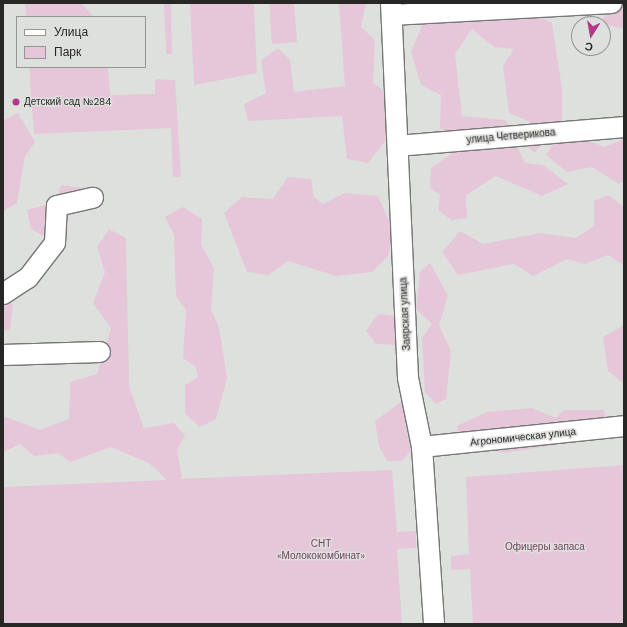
<!DOCTYPE html>
<meta charset="utf-8">
<style>
body{margin:0}
#map{position:relative;width:627px;height:627px;overflow:hidden;background:#dee0dd;font-family:"DM Sans",sans-serif}
div>[style]{position:absolute}
.green>*{inset:0;background:#e6c7d9}
.roads{filter:drop-shadow(1px 0 #757774) drop-shadow(-1px 0 #757774) drop-shadow(0 1px #757774) drop-shadow(0 -1px #757774)}
.street>*{height:20px;margin:-10px;padding:0 10px;transform-origin:10px;border-radius:10px;background:#fff}
.dots>*{width:11px;height:11px;translate:-50% -50%;box-sizing:border-box;border:2px solid #dee0dd;border-radius:50%}
span{translate:-50% -50%;white-space:nowrap;text-align:center;line-height:1.15;-webkit-text-stroke:3px #dee0dd;paint-order:stroke}
.poi-label{font-size:10px;color:#272726}
.left{translate:0 -50%;text-align:left}
.street-label{font-size:10px;color:#272726}
.park-label{font-size:10px;color:#744462}
.frame{position:absolute;inset:0;border:4px solid #272726;pointer-events:none}
.legend{position:absolute;left:16px;top:16px;width:130px;height:52px;box-sizing:border-box;background:#dee0dd;border:1px solid #959694;margin:0;padding:5px 7px;list-style:none;font-size:12px;color:#272726}
.legend li{display:flex;align-items:center;gap:8px;height:20px}
.legend b{width:20px;border:1px solid #959694}
.north{position:absolute;left:571px;top:16px;width:40px;height:40px;box-sizing:border-box;background:#dee0dd;border:1px solid #959694;border-radius:50%;rotate:191deg;font-size:11px;font-weight:700;line-height:16px;text-align:center;color:#272726}
.north::after{content:'';display:block;margin:auto;width:14px;height:18px;background:#b1388b;clip-path:polygon(50% 0,100% 100%,50% 72%,0 100%)}
</style>
<div id="map">
<div class="green">
<i style="clip-path:polygon(25px 3px,81px 3px,94px 17px,26px 17px)"></i>
<i style="clip-path:polygon(164px 3px,171px 3px,172px 54px,166px 54px)"></i>
<i style="clip-path:polygon(190px 3px,254px 3px,257px 73px,194px 85px)"></i>
<i style="clip-path:polygon(269px 3px,294px 3px,297px 42px,272px 44px)"></i>
<i style="clip-path:polygon(339px 3px,366px 3px,361px 27px,375px 40px,373px 83px,390px 95px,392px 132px,368px 163px,347px 159px,342px 116px,248px 121px,244px 104px,266px 93px,261px 60px,278px 48px,290px 60px,294px 92px,345px 86px)"></i>
<i style="clip-path:polygon(416px 3px,531px 3px,526px 10px,552px 23px,562px 89px,562px 123px,534px 153px,523px 141px,530px 122px,509px 113px,503px 66px,514px 49px,494px 47px,472px 29px,455px 54px,462px 116px,505px 120px,525px 163px,543px 165px,568px 184px,542px 196px,496px 176px,466px 195px,467px 218px,451px 220px,438px 210px,440px 195px,430px 188px,431px 168px,466px 144px,440px 128px,441px 95px,421px 85px,411px 52px,429px 9px)"></i>
<i style="clip-path:polygon(624px 3px,624px 29px,607px 25px,602px 19px)"></i>
<i style="clip-path:polygon(29px 67px,108px 67px,110px 95px,155px 94px,155px 79px,175px 80px,181px 177px,173px 177px,171px 128px,34px 134px)"></i>
<i style="clip-path:polygon(18px 113px,35px 142px,25px 156px,17px 203px,3px 211px,3px 121px)"></i>
<i style="clip-path:polygon(581px 137px,604px 147px,624px 139px,624px 181px,619px 184px,592px 167px,567px 172px,546px 155px,556px 140px)"></i>
<i style="clip-path:polygon(288px 177px,311px 179px,314px 197px,323px 204px,345px 193px,378px 196px,394px 232px,388px 256px,372px 272px,336px 276px,288px 261px,269px 275px,247px 272px,224px 213px,242px 197px,273px 199px)"></i>
<i style="clip-path:polygon(61px 185px,83px 188px,83px 211px,68px 213px,68px 230px,44px 236px,31px 229px,27px 210px,56px 202px)"></i>
<i style="clip-path:polygon(608px 195px,624px 207px,624px 265px,608px 255px,585px 264px,567px 259px,533px 276px,514px 264px,458px 275px,442px 252px,460px 231px,483px 244px,540px 233px,576px 238px,594px 226px,594px 201px)"></i>
<i style="clip-path:polygon(183px 207px,202px 219px,201px 245px,214px 268px,211px 309px,219px 327px,227px 378px,216px 419px,200px 427px,185px 414px,185px 385px,198px 377px,196px 367px,183px 358px,186px 310px,176px 296px,174px 235px,165px 217px)"></i>
<i style="clip-path:polygon(109px 229px,126px 238px,129px 387px,144px 428px,174px 423px,185px 435px,177px 450px,182px 478px,178px 479px,392px 470px,397px 532px,416px 531px,416px 548px,397px 549px,402px 624px,3px 624px,3px 487px,167px 480px,149px 463px,111px 447px,70px 462px,58px 453px,34px 456px,20px 444px,3px 452px,3px 416px,40px 430px,69px 419px,70px 382px,97px 374px,111px 328px,93px 303px,105px 272px,97px 247px)"></i>
<i style="clip-path:polygon(430px 263px,448px 296px,439px 325px,451px 351px,446px 399px,436px 404px,425px 392px,422px 338px,432px 324px,416px 309px,420px 271px)"></i>
<i style="clip-path:polygon(3px 301px,13px 304px,10px 329px,3px 331px)"></i>
<i style="clip-path:polygon(378px 314px,398px 316px,402px 345px,376px 344px,366px 331px)"></i>
<i style="clip-path:polygon(624px 325px,624px 384px,608px 371px,603px 337px)"></i>
<i style="clip-path:polygon(401px 402px,411px 403px,430px 429px,402px 461px,387px 461px,379px 446px,375px 421px)"></i>
<i style="clip-path:polygon(532px 408px,556px 418px,564px 410px,604px 410px,607px 424px,567px 436px,557px 445px,503px 453px,459px 439px,457px 426px,487px 412px)"></i>
<i style="clip-path:polygon(624px 465px,624px 624px,473px 624px,470px 569px,451px 570px,451px 556px,469px 554px,466px 477px)"></i>
</div>
<div class="roads">
<div class="street">
<i style="left:391px;top:3px;width:375px;rotate:87.4deg"></i>
<i style="left:408px;top:378px;width:70px;rotate:78.5deg"></i>
<i style="left:422px;top:447px;width:177px;rotate:86.1deg"></i>
<i style="left:392px;top:15px;width:220px;rotate:-3.1deg"></i>
<i style="left:398px;top:146px;width:227px;rotate:-4.8deg"></i>
<i style="left:3px;top:294px;width:30px;rotate:-33deg"></i>
<i style="left:28px;top:278px;width:44px;rotate:-52.4deg"></i>
<i style="left:55px;top:243px;width:37px;rotate:-87deg"></i>
<i style="left:57px;top:206px;width:37px;rotate:-13deg"></i>
<i style="left:3px;top:355px;width:97px;rotate:-1.8deg"></i>
<i style="left:422px;top:447px;width:203px;rotate:-5.9deg"></i>
</div>
</div>
<div class="dots">
<i style="left:16px;top:102px;background:#b1388b"></i>
</div>
<div class="poi-label">
<span class="left" style="left:24px;top:102px">Детский сад №284</span>
</div>
<div class="street-label">
<span style="left:511px;top:136px;rotate:-5deg">улица Четверикова</span>
<span style="left:405px;top:314px;rotate:-93deg">Заярская улица</span>
<span style="left:523px;top:437px;rotate:-6deg">Агрономическая улица</span>
</div>
<div class="park-label">
<span style="left:321px;top:549px">СНТ<br>«Молококомбинат»</span>
<span style="left:545px;top:547px">Офицеры запаса</span>
</div>
<div class="frame"></div>
<ul class="legend">
<li><b style="height:5px;background:#fff"></b>Улица</li>
<li><b style="height:11px;background:#e6c7d9"></b>Парк</li>
</ul>
<div class="north">С</div>
</div>
